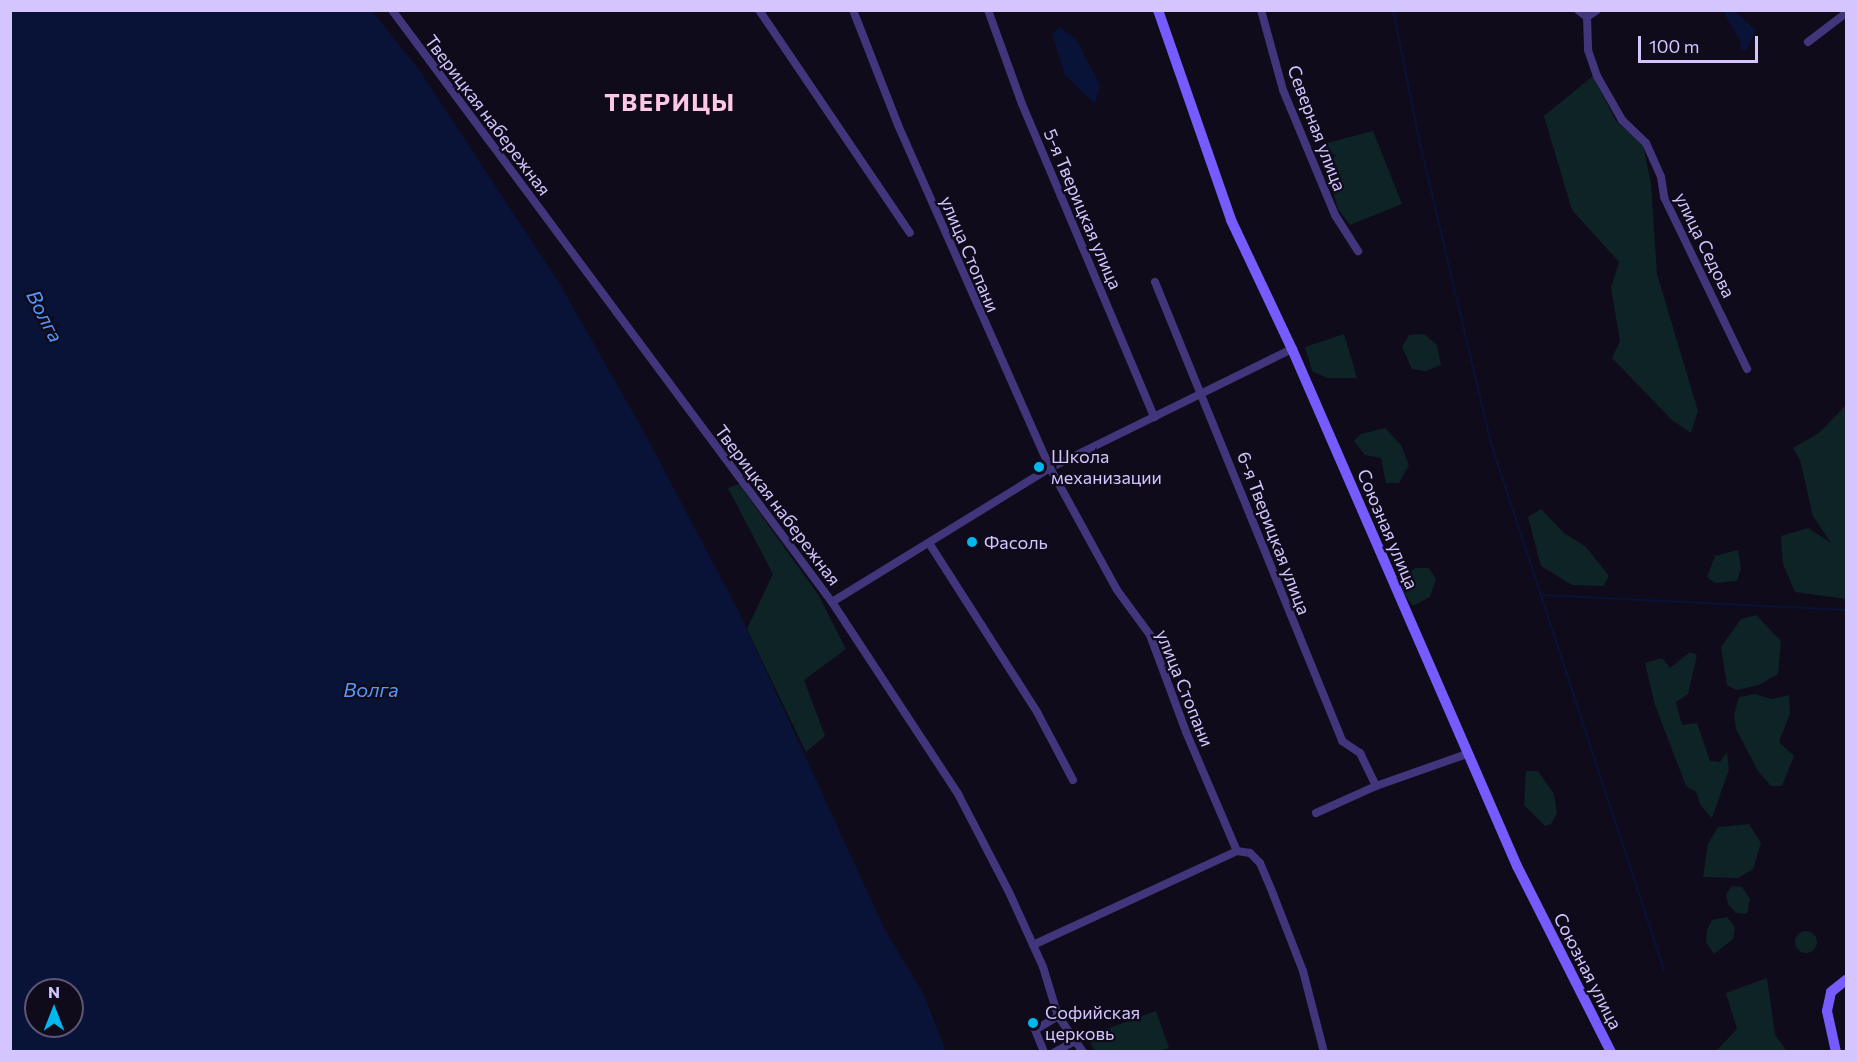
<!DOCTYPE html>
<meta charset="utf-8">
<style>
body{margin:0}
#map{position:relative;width:1857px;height:1062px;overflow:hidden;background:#100b1b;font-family:Commissioner,sans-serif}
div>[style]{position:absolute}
.green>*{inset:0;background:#0e2325}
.round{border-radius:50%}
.water>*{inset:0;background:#081337}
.stream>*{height:2px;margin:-1px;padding:0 1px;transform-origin:1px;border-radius:1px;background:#081337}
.street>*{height:8px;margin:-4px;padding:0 4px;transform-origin:4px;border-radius:4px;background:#41357b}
.secondary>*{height:10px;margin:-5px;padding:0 5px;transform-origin:5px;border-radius:5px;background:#765cff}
.dots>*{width:16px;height:16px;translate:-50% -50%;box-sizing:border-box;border:3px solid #100b1b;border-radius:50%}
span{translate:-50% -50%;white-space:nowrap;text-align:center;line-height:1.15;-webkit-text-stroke:4.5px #100b1b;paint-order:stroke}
.street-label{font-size:18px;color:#d4c5ff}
.poi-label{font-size:18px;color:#d4c5ff}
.left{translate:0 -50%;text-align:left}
.water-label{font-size:20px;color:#5398ff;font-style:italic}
.district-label{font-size:24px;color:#ffc7e3;font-weight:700;letter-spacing:1.5px}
.frame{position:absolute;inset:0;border:12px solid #d4c5ff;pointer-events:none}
.north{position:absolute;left:24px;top:978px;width:60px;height:60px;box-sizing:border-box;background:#100b1b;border:2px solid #5e5576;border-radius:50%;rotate:0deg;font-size:16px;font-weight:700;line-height:24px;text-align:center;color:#d4c5ff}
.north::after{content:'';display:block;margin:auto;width:21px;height:27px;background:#00b8f0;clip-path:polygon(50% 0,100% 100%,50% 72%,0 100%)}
.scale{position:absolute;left:1638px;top:36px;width:120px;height:27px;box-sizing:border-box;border:3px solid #d4c5ff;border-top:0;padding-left:8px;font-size:18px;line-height:21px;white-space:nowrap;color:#d4c5ff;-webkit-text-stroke:4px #100b1b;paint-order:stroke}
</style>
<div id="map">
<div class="green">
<i style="clip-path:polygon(1593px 76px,1616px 121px,1643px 145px,1651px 183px,1657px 274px,1698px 411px,1691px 433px,1672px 420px,1612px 358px,1620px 341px,1611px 288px,1619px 262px,1572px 210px,1544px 116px)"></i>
<i style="clip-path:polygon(1373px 131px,1402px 204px,1350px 225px,1338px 209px,1319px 145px)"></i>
<i style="clip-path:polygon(1344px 334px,1357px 378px,1327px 378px,1312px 371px,1305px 347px)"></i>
<i style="clip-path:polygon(1424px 334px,1437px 345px,1441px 365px,1426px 371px,1412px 369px,1402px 347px,1409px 335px)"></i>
<i style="clip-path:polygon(1846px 405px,1846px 599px,1795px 592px,1783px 564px,1781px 536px,1808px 528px,1831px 543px,1813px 516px,1800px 460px,1793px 448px,1819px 433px)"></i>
<i style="clip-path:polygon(1385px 428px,1401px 445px,1409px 465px,1399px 483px,1386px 483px,1381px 458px,1365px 455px,1354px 441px,1361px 434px)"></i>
<i style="clip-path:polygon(739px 484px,819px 596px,846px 649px,804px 680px,825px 736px,806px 752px,747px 629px,773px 574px,728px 488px)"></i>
<i style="clip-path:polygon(1541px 509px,1564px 533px,1586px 547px,1609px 576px,1603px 586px,1572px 585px,1541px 566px,1528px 517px)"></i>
<i style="clip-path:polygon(1738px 550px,1741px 568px,1737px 581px,1715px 583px,1707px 577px,1715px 556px)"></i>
<i style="clip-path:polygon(1415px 568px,1429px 568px,1436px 579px,1430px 597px,1413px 606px,1403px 592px,1401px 578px)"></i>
<i style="clip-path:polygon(1756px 615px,1781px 641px,1778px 674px,1759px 685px,1736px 690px,1727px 685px,1721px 647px,1741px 619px)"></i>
<i style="clip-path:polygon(1690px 652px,1697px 655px,1688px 694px,1676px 702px,1682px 725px,1697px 723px,1710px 761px,1720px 762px,1727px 752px,1729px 769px,1712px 818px,1701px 806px,1696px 792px,1686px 786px,1655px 705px,1645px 663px,1662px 658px,1670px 668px)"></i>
<i style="clip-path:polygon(1755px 694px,1771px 699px,1789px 695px,1790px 713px,1779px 742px,1794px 756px,1782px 786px,1771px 786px,1758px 771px,1736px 729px,1734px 715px,1739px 697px)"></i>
<i style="clip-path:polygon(1526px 771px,1538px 771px,1554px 794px,1557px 813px,1551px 824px,1545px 826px,1524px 805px)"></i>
<i style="clip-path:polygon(1749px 824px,1761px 843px,1753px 869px,1738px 878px,1703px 877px,1708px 844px,1718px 827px)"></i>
<i style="clip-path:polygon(1732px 886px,1742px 887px,1750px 899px,1747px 914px,1736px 913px,1728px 904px,1726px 894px)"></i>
<i style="clip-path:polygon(1727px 917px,1735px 927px,1733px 939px,1714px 954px,1706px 942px,1707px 930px,1712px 920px)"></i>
<i class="round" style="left:1795px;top:931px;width:22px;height:22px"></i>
<i style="clip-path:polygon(1767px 978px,1775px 1035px,1787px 1051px,1716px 1051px,1737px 1029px,1726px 993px)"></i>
<i style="clip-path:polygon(1156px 1011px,1169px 1048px,1159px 1051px,1095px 1051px,1087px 1036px)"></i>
</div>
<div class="water">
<i style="clip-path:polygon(evenodd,10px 11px,372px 11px,420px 71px,561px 286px,644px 432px,738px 610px,885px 930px,923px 993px,946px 1051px,11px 1051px,10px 11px,36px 990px,72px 990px,72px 1026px,36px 1026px,36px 990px)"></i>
<i style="clip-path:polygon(1723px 11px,1734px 11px,1756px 30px,1746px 51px,1740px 49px,1741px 42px)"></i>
<i style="clip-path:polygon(1060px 27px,1076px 39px,1100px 85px,1095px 104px,1065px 75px,1052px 34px)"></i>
</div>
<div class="stream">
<i style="left:1393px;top:10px;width:132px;rotate:78.6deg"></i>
<i style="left:1419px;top:139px;width:312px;rotate:76.7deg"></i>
<i style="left:1491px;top:443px;width:555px;rotate:71.83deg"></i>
<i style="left:1541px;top:595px;width:305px;rotate:2.8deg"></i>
</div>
<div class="street">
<i style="left:392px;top:10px;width:738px;rotate:53.38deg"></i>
<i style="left:832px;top:602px;width:230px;rotate:56.7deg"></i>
<i style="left:958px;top:794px;width:110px;rotate:62.5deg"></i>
<i style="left:1009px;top:892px;width:82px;rotate:65.6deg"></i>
<i style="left:1043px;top:967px;width:51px;rotate:73deg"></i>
<i style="left:1058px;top:1016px;width:44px;rotate:55.2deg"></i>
<i style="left:759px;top:10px;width:269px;rotate:55.9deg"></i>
<i style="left:853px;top:10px;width:123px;rotate:68.6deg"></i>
<i style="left:898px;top:125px;width:375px;rotate:66.1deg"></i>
<i style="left:1050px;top:468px;width:139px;rotate:61.2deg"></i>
<i style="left:1117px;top:590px;width:56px;rotate:53.7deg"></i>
<i style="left:1150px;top:635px;width:103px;rotate:69.6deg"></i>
<i style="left:1186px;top:732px;width:129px;rotate:66.8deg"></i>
<i style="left:988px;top:10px;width:100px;rotate:70.1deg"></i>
<i style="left:1022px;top:104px;width:340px;rotate:67.1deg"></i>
<i style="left:1261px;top:10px;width:83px;rotate:74.6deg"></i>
<i style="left:1283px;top:90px;width:135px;rotate:67.4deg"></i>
<i style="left:1335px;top:215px;width:43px;rotate:57.4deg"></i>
<i style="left:1578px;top:10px;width:11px;rotate:38deg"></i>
<i style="left:1587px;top:17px;width:33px;rotate:88deg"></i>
<i style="left:1588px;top:50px;width:28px;rotate:71deg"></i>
<i style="left:1597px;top:76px;width:51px;rotate:60.4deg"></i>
<i style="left:1622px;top:120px;width:33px;rotate:44deg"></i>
<i style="left:1646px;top:143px;width:37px;rotate:66deg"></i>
<i style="left:1661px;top:177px;width:20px;rotate:81deg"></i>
<i style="left:1664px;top:197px;width:191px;rotate:64.2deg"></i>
<i style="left:1587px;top:17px;width:12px;rotate:-35deg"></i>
<i style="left:1808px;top:42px;width:48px;rotate:-37.3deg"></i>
<i style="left:1155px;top:282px;width:496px;rotate:67.8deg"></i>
<i style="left:1342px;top:741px;width:22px;rotate:34deg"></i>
<i style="left:1360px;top:753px;width:37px;rotate:64deg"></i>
<i style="left:929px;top:543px;width:201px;rotate:57.4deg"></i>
<i style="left:1037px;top:712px;width:77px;rotate:62.1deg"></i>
<i style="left:832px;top:602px;width:256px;rotate:-31.6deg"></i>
<i style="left:1050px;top:468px;width:270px;rotate:-26.2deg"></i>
<i style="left:1316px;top:813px;width:66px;rotate:-24.2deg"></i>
<i style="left:1376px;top:786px;width:96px;rotate:-19.4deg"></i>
<i style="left:1237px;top:851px;width:13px;rotate:9deg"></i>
<i style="left:1250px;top:853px;width:14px;rotate:45deg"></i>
<i style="left:1260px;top:863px;width:34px;rotate:67deg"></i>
<i style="left:1273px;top:894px;width:83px;rotate:68.7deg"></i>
<i style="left:1303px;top:971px;width:84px;rotate:75.5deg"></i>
<i style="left:1033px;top:945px;width:225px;rotate:-24.7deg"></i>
<i style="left:1044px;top:1052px;width:24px;rotate:-112deg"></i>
<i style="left:1035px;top:1030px;width:27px;rotate:-31deg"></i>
<i style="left:1055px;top:1052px;width:23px;rotate:-29deg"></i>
</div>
<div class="secondary">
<i style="left:1158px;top:10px;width:222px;rotate:70.8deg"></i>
<i style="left:1231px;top:220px;width:143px;rotate:64.7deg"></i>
<i style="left:1292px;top:349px;width:564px;rotate:66.48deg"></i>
<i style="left:1517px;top:866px;width:208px;rotate:63.2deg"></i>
<i style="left:1836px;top:1052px;width:42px;rotate:-102.4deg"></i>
<i style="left:1827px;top:1011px;width:19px;rotate:-78deg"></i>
<i style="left:1831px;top:992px;width:19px;rotate:-39deg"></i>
</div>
<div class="dots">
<i style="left:1039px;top:467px;background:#00b8f0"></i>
<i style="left:972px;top:542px;background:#00b8f0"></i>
<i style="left:1033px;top:1023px;background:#00b8f0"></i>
</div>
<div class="street-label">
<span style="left:488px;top:115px;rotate:53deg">Тверицкая набережная</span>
<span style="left:1317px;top:128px;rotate:69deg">Северная улица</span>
<span style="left:1083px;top:209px;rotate:67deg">5-я Тверицкая улица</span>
<span style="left:1705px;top:245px;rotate:64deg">улица Седова</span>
<span style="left:970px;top:254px;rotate:67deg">улица Стопани</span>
<span style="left:778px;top:505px;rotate:53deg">Тверицкая набережная</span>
<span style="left:1388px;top:529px;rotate:67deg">Союзная улица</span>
<span style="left:1274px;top:533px;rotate:69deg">6-я Тверицкая улица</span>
<span style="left:1185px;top:688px;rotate:68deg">улица Стопани</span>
<span style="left:1588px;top:971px;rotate:63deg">Союзная улица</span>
</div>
<div class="poi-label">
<span class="left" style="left:1051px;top:467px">Школа<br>механизации</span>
<span class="left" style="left:984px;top:542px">Фасоль</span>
<span class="left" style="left:1045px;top:1023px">Софийская<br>церковь</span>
</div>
<div class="water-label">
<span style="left:45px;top:316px;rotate:63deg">Волга</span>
<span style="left:371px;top:689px">Волга</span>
</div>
<div class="district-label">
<span style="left:670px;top:102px">ТВЕРИЦЫ</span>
</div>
<div class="frame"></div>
<div class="north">N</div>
<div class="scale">100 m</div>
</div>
